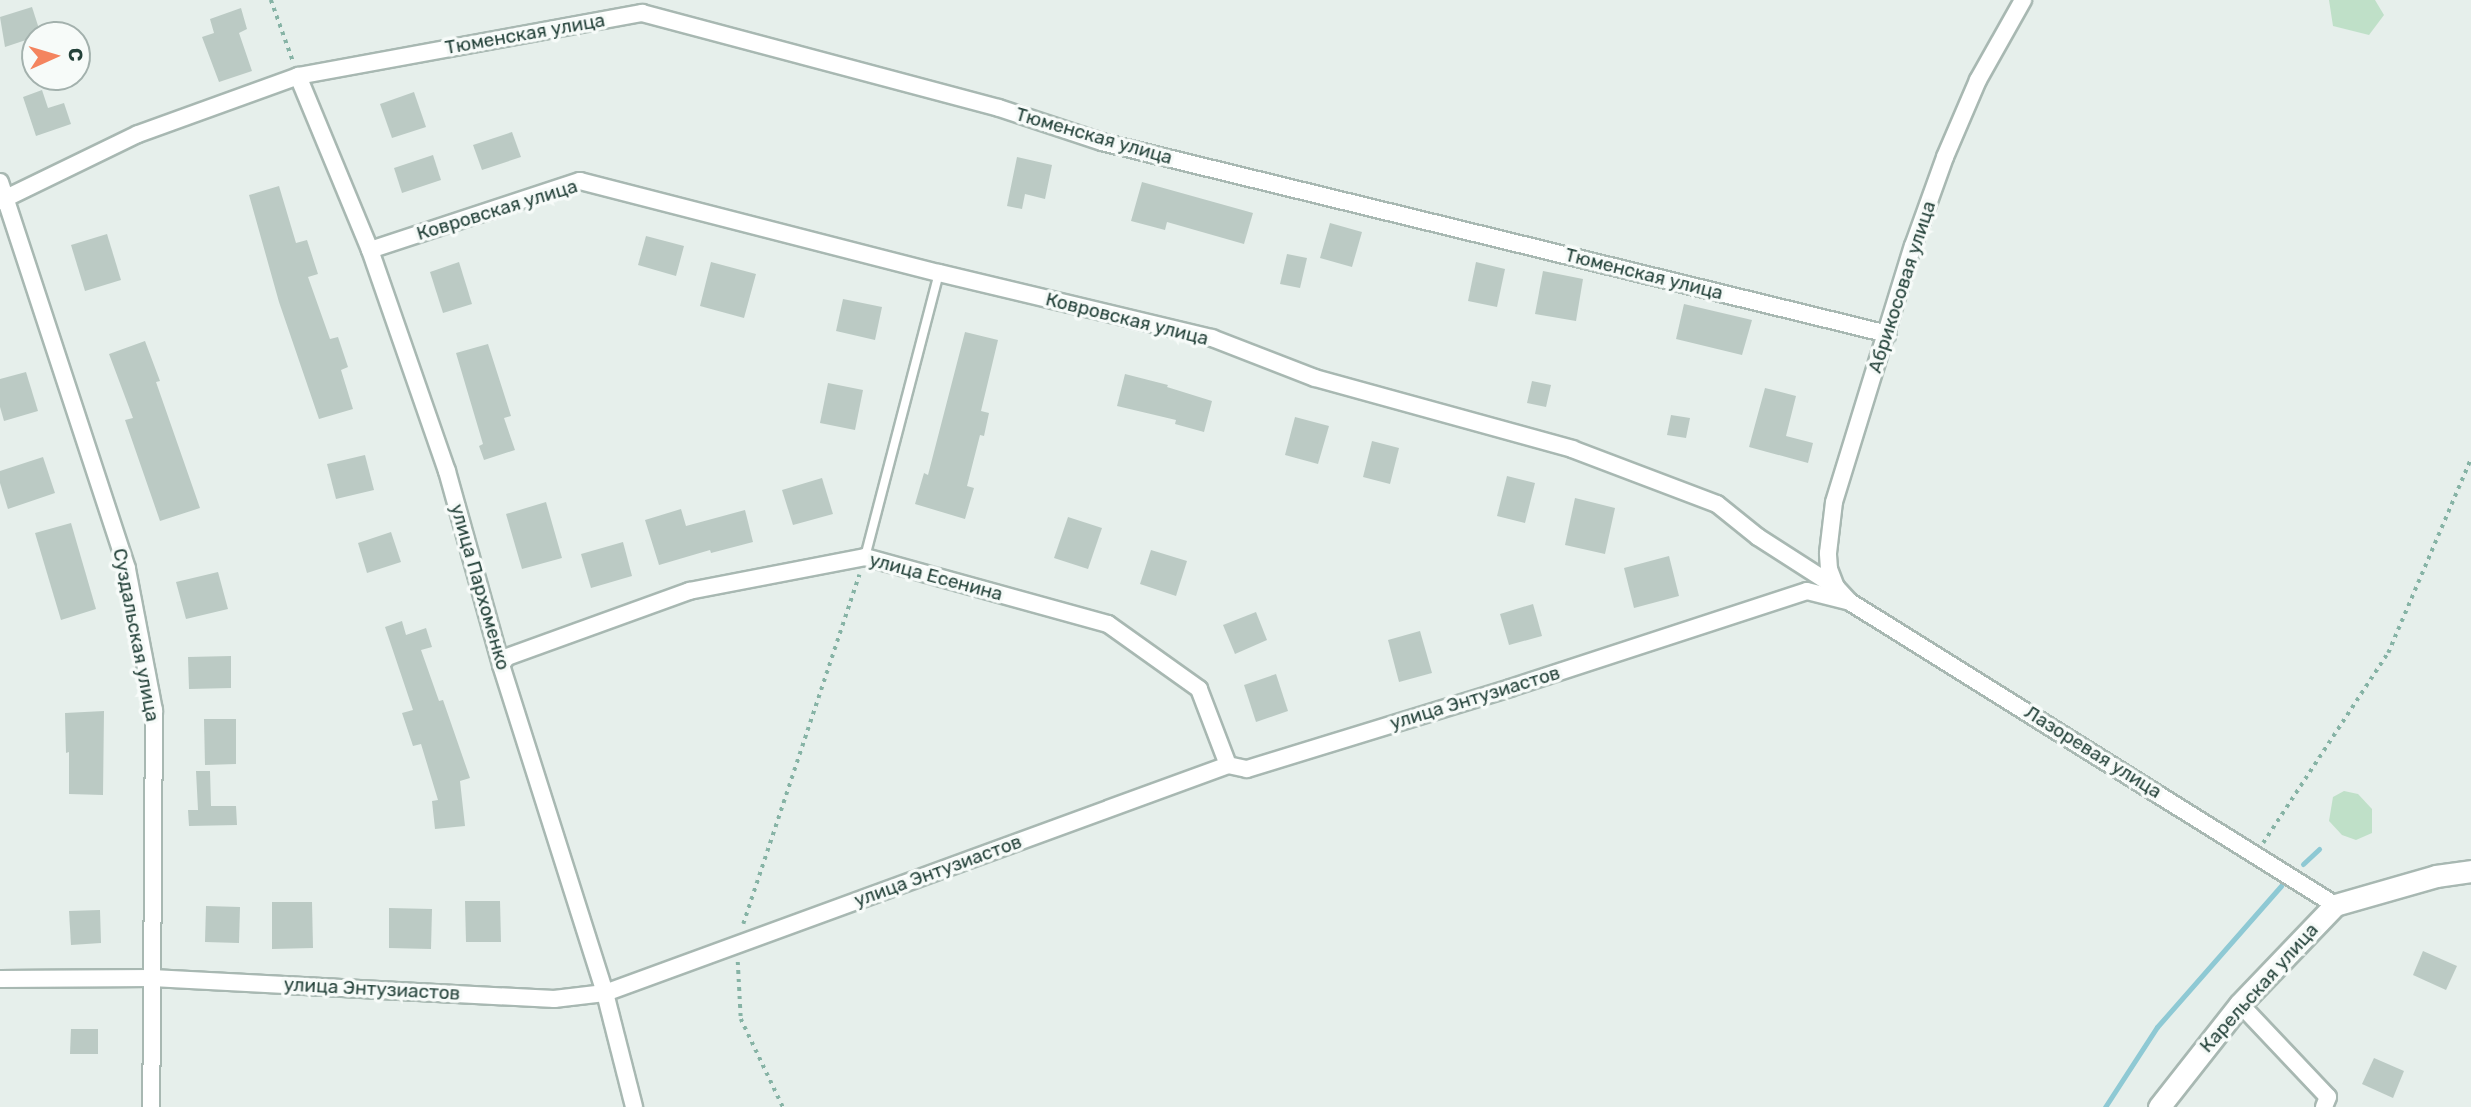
<!DOCTYPE html>
<meta charset="utf-8">
<style>
body{margin:0}
#map{position:relative;width:2471px;height:1107px;overflow:hidden;background:#e6efeb;font-family:Rubik,sans-serif}
div>[style]{position:absolute}
.green>*{inset:0;background:#bfe0c8}
.stream>*{height:5px;margin:-2.5px;padding:0 2.5px;transform-origin:2.5px;border-radius:2.5px;background:#8ec9d4}
.building>*{inset:0;background:#bbcac4}
.path>*{height:3.5px;margin-top:-1.75px;transform-origin:0;background:repeating-linear-gradient(90deg,#86b3a5 0 3.5px,transparent 0 8.5px)}
.roads{filter:drop-shadow(2px 0 #a8b8b2) drop-shadow(-2px 0 #a8b8b2) drop-shadow(0 2px #a8b8b2) drop-shadow(0 -2px #a8b8b2)}
.lane>*{height:8px;margin:-4px;padding:0 4px;transform-origin:4px;border-radius:4px;background:#fff}
.street>*{height:16px;margin:-8px;padding:0 8px;transform-origin:8px;border-radius:8px;background:#fff}
.secondary>*{height:21px;margin:-10.5px;padding:0 10.5px;transform-origin:10.5px;border-radius:10.5px;background:#fff}
span{translate:-50% -50%;white-space:nowrap;text-align:center;line-height:1.15;-webkit-text-stroke:7px #f7fbf9;paint-order:stroke}
.street-label{font-size:19px;color:#24423a}
.north{position:absolute;left:21px;top:21px;width:70px;height:70px;box-sizing:border-box;background:#f7fbf9;border:2px solid #a3b1ad;border-radius:50%;rotate:86deg;font-size:19px;font-weight:700;line-height:28px;text-align:center;color:#24423a}
.north::after{content:'';display:block;margin:auto;width:24px;height:32px;background:#f4845f;clip-path:polygon(50% 0,100% 100%,50% 72%,0 100%)}
</style>
<div id="map">
<div class="green">
<i style="clip-path:polygon(2329px 0,2375px 0,2384px 15px,2369px 35px,2333px 26px)"></i>
<i style="clip-path:polygon(2344px 791px,2358px 794px,2372px 809px,2372px 833px,2356px 840px,2342px 835px,2329px 821px,2333px 797px)"></i>
</div>
<div class="stream">
<i style="left:2303px;top:864px;width:22px;rotate:-43deg"></i>
<i style="left:2105px;top:1107px;width:95px;rotate:-57deg"></i>
<i style="left:2157px;top:1027px;width:188px;rotate:-48.7deg"></i>
</div>
<div class="building">
<i style="clip-path:polygon(32px 7px,41px 35px,5px 47px,0 17px)"></i>
<i style="clip-path:polygon(241px 8px,247px 29px,239px 33px,252px 71px,219px 82px,202px 37px,214px 33px,210px 19px)"></i>
<i style="clip-path:polygon(42px 90px,48px 108px,64px 103px,71px 124px,36px 136px,23px 97px)"></i>
<i style="clip-path:polygon(414px 92px,426px 127px,392px 138px,380px 104px)"></i>
<i style="clip-path:polygon(512px 132px,521px 157px,482px 170px,473px 145px)"></i>
<i style="clip-path:polygon(433px 155px,441px 180px,402px 193px,394px 168px)"></i>
<i style="clip-path:polygon(1017px 157px,1052px 165px,1045px 199px,1025px 194px,1022px 209px,1007px 206px)"></i>
<i style="clip-path:polygon(1142px 182px,1253px 213px,1244px 244px,1167px 222px,1165px 230px,1131px 221px)"></i>
<i style="clip-path:polygon(279px 186px,296px 243px,307px 240px,318px 274px,308px 277px,330px 339px,338px 337px,348px 367px,341px 370px,353px 409px,319px 419px,279px 302px,249px 195px)"></i>
<i style="clip-path:polygon(1330px 223px,1362px 232px,1352px 267px,1320px 258px)"></i>
<i style="clip-path:polygon(107px 234px,121px 280px,85px 291px,71px 245px)"></i>
<i style="clip-path:polygon(646px 236px,684px 246px,676px 276px,638px 265px)"></i>
<i style="clip-path:polygon(1287px 254px,1307px 258px,1300px 288px,1280px 284px)"></i>
<i style="clip-path:polygon(459px 262px,472px 304px,443px 313px,430px 272px)"></i>
<i style="clip-path:polygon(711px 262px,756px 274px,744px 318px,700px 306px)"></i>
<i style="clip-path:polygon(1476px 262px,1505px 269px,1497px 307px,1468px 301px)"></i>
<i style="clip-path:polygon(1543px 271px,1583px 279px,1576px 321px,1535px 314px)"></i>
<i style="clip-path:polygon(843px 299px,882px 307px,875px 340px,836px 331px)"></i>
<i style="clip-path:polygon(1684px 304px,1752px 320px,1742px 355px,1676px 339px)"></i>
<i style="clip-path:polygon(965px 332px,998px 340px,981px 411px,989px 413px,984px 436px,980px 435px,967px 486px,974px 488px,965px 519px,915px 504px,924px 473px,928px 475px)"></i>
<i style="clip-path:polygon(145px 341px,160px 381px,156px 382px,200px 508px,160px 521px,125px 420px,133px 418px,109px 354px)"></i>
<i style="clip-path:polygon(488px 344px,511px 416px,504px 418px,515px 450px,484px 460px,479px 446px,483px 444px,456px 353px)"></i>
<i style="clip-path:polygon(26px 372px,38px 411px,4px 421px,0 407px,0 379px)"></i>
<i style="clip-path:polygon(1125px 374px,1168px 385px,1167px 387px,1212px 401px,1204px 432px,1175px 424px,1176px 420px,1117px 406px)"></i>
<i style="clip-path:polygon(1532px 381px,1551px 385px,1546px 407px,1527px 403px)"></i>
<i style="clip-path:polygon(828px 383px,863px 390px,855px 430px,820px 423px)"></i>
<i style="clip-path:polygon(1765px 388px,1796px 396px,1786px 436px,1813px 443px,1808px 463px,1749px 447px)"></i>
<i style="clip-path:polygon(1671px 415px,1690px 418px,1686px 438px,1667px 435px)"></i>
<i style="clip-path:polygon(1295px 417px,1329px 426px,1318px 464px,1285px 455px)"></i>
<i style="clip-path:polygon(1372px 441px,1399px 448px,1390px 484px,1363px 477px)"></i>
<i style="clip-path:polygon(365px 455px,374px 490px,336px 499px,327px 464px)"></i>
<i style="clip-path:polygon(43px 457px,55px 493px,8px 509px,0 483px,0 471px)"></i>
<i style="clip-path:polygon(1507px 476px,1535px 483px,1525px 523px,1497px 516px)"></i>
<i style="clip-path:polygon(822px 478px,833px 514px,793px 525px,782px 490px)"></i>
<i style="clip-path:polygon(1575px 498px,1615px 508px,1605px 554px,1565px 545px)"></i>
<i style="clip-path:polygon(546px 502px,562px 558px,522px 569px,506px 514px)"></i>
<i style="clip-path:polygon(681px 509px,686px 526px,745px 510px,753px 542px,711px 553px,710px 550px,659px 565px,645px 520px)"></i>
<i style="clip-path:polygon(1068px 517px,1102px 528px,1088px 569px,1054px 558px)"></i>
<i style="clip-path:polygon(71px 523px,96px 609px,61px 620px,35px 533px)"></i>
<i style="clip-path:polygon(391px 532px,401px 562px,367px 573px,358px 543px)"></i>
<i style="clip-path:polygon(623px 542px,632px 576px,591px 588px,581px 554px)"></i>
<i style="clip-path:polygon(1151px 550px,1187px 561px,1176px 596px,1140px 584px)"></i>
<i style="clip-path:polygon(1669px 556px,1679px 596px,1634px 608px,1624px 568px)"></i>
<i style="clip-path:polygon(218px 572px,228px 609px,186px 619px,176px 582px)"></i>
<i style="clip-path:polygon(1533px 604px,1542px 636px,1509px 645px,1500px 614px)"></i>
<i style="clip-path:polygon(1256px 612px,1267px 640px,1235px 654px,1223px 625px)"></i>
<i style="clip-path:polygon(402px 621px,406px 635px,426px 628px,432px 647px,421px 650px,439px 701px,443px 700px,470px 778px,460px 781px,465px 826px,435px 829px,432px 801px,438px 800px,421px 744px,413px 746px,402px 713px,413px 710px,385px 627px)"></i>
<i style="clip-path:polygon(1420px 631px,1432px 673px,1399px 682px,1388px 640px)"></i>
<i style="clip-path:polygon(231px 656px,231px 688px,189px 689px,188px 657px)"></i>
<i style="clip-path:polygon(1276px 674px,1288px 711px,1256px 722px,1244px 685px)"></i>
<i style="clip-path:polygon(104px 711px,103px 795px,69px 794px,69px 752px,66px 753px,65px 713px)"></i>
<i style="clip-path:polygon(204px 719px,236px 719px,236px 764px,205px 765px)"></i>
<i style="clip-path:polygon(196px 771px,210px 771px,211px 806px,236px 806px,237px 825px,189px 826px,188px 810px,198px 810px)"></i>
<i style="clip-path:polygon(465px 901px,500px 901px,501px 942px,466px 942px)"></i>
<i style="clip-path:polygon(272px 902px,312px 902px,313px 948px,272px 949px)"></i>
<i style="clip-path:polygon(206px 906px,240px 907px,239px 943px,205px 942px)"></i>
<i style="clip-path:polygon(389px 908px,432px 909px,431px 949px,389px 948px)"></i>
<i style="clip-path:polygon(100px 910px,101px 943px,71px 945px,69px 911px)"></i>
<i style="clip-path:polygon(2423px 951px,2457px 966px,2446px 990px,2413px 975px)"></i>
<i style="clip-path:polygon(71px 1029px,98px 1029px,98px 1054px,70px 1054px)"></i>
<i style="clip-path:polygon(2374px 1058px,2404px 1071px,2393px 1098px,2362px 1084px)"></i>
</div>
<div class="path">
<i style="left:271px;top:0;width:65px;rotate:70.2deg"></i>
<i style="left:2263px;top:843px;width:227px;rotate:-56.7deg"></i>
<i style="left:2388px;top:653px;width:212px;rotate:-66.9deg"></i>
<i style="left:743px;top:924px;width:368px;rotate:-71.6deg"></i>
<i style="left:738px;top:962px;width:57px;rotate:87deg"></i>
<i style="left:741px;top:1019px;width:98px;rotate:64.5deg"></i>
</div>
<div class="roads">
<div class="lane">
<i style="left:865px;top:557px;width:293px;rotate:-75.4deg"></i>
</div>
<div class="street">
<i style="left:298px;top:76px;width:188px;rotate:67.5deg"></i>
<i style="left:370px;top:250px;width:234px;rotate:70.8deg"></i>
<i style="left:447px;top:471px;width:201px;rotate:74.4deg"></i>
<i style="left:501px;top:665px;width:344px;rotate:72.4deg"></i>
<i style="left:605px;top:993px;width:118px;rotate:75.7deg"></i>
<i style="left:0;top:182px;width:407px;rotate:71.8deg"></i>
<i style="left:127px;top:569px;width:144px;rotate:79.2deg"></i>
<i style="left:154px;top:710px;width:397px;rotate:90.4deg"></i>
<i style="left:0;top:201px;width:153px;rotate:-25.9deg"></i>
<i style="left:138px;top:134px;width:170px;rotate:-19.9deg"></i>
<i style="left:298px;top:76px;width:350px;rotate:-10.4deg"></i>
<i style="left:642px;top:13px;width:369px;rotate:14.9deg"></i>
<i style="left:999px;top:108px;width:108px;rotate:18.3deg"></i>
<i style="left:1102px;top:142px;width:809px;rotate:13.73deg"></i>
<i style="left:370px;top:250px;width:221px;rotate:-18.2deg"></i>
<i style="left:580px;top:181px;width:371px;rotate:14.4deg"></i>
<i style="left:939px;top:273px;width:281px;rotate:13.4deg"></i>
<i style="left:1212px;top:338px;width:110px;rotate:21.2deg"></i>
<i style="left:1315px;top:378px;width:267px;rotate:15.4deg"></i>
<i style="left:1572px;top:449px;width:155px;rotate:20.8deg"></i>
<i style="left:1717px;top:504px;width:53px;rotate:38.8deg"></i>
<i style="left:1758px;top:537px;width:93px;rotate:32.7deg"></i>
<i style="left:1836px;top:587px;width:21px;rotate:47deg"></i>
<i style="left:1850px;top:602px;width:572px;rotate:31.99deg"></i>
<i style="left:1836px;top:587px;width:19px;rotate:-111deg"></i>
<i style="left:1829px;top:569px;width:16px;rotate:-94deg"></i>
<i style="left:1828px;top:553px;width:51px;rotate:-83.3deg"></i>
<i style="left:1834px;top:502px;width:268px;rotate:-72.9deg"></i>
<i style="left:1913px;top:246px;width:95px;rotate:-70.2deg"></i>
<i style="left:1945px;top:157px;width:84px;rotate:-66.8deg"></i>
<i style="left:1978px;top:80px;width:92px;rotate:-60.6deg"></i>
<i style="left:501px;top:665px;width:10px;rotate:-53deg"></i>
<i style="left:507px;top:657px;width:194px;rotate:-19.9deg"></i>
<i style="left:689px;top:591px;width:179px;rotate:-10.9deg"></i>
<i style="left:865px;top:557px;width:252px;rotate:15.4deg"></i>
<i style="left:1108px;top:624px;width:112px;rotate:35.5deg"></i>
<i style="left:1199px;top:689px;width:81px;rotate:69.1deg"></i>
<i style="left:0;top:979px;width:152px;rotate:-0.4deg"></i>
<i style="left:152px;top:978px;width:403px;rotate:3deg"></i>
<i style="left:554px;top:999px;width:51px;rotate:-6.7deg"></i>
<i style="left:605px;top:993px;width:663px;rotate:-20.1deg"></i>
<i style="left:1228px;top:765px;width:19px;rotate:12deg"></i>
<i style="left:1247px;top:769px;width:275px;rotate:-17.1deg"></i>
<i style="left:1510px;top:688px;width:312px;rotate:-18.1deg"></i>
<i style="left:1807px;top:591px;width:44px;rotate:14.3deg"></i>
<i style="left:2240px;top:1004px;width:128px;rotate:46.6deg"></i>
<i style="left:2328px;top:1097px;width:11px;rotate:112deg"></i>
</div>
<div class="secondary">
<i style="left:2159px;top:1107px;width:131px;rotate:-51.8deg"></i>
<i style="left:2240px;top:1004px;width:137px;rotate:-46.2deg"></i>
<i style="left:2335px;top:905px;width:105px;rotate:-16deg"></i>
<i style="left:2436px;top:876px;width:35px;rotate:-8deg"></i>
</div>
</div>
<div class="street-label">
<span style="left:525px;top:34px;rotate:-10deg">Тюменская улица</span>
<span style="left:1094px;top:136px;rotate:16deg">Тюменская улица</span>
<span style="left:497px;top:210px;rotate:-17deg">Ковровская улица</span>
<span style="left:1644px;top:274px;rotate:14deg">Тюменская улица</span>
<span style="left:1902px;top:287px;rotate:-72deg">Абрикосовая улица</span>
<span style="left:1127px;top:319px;rotate:14deg">Ковровская улица</span>
<span style="left:936px;top:577px;rotate:15deg">улица Есенина</span>
<span style="left:480px;top:587px;rotate:74deg">улица Пархоменко</span>
<span style="left:136px;top:635px;rotate:79deg">Суздальская улица</span>
<span style="left:1475px;top:698px;rotate:-17deg">улица Энтузиастов</span>
<span style="left:2093px;top:752px;rotate:32deg">Лазоревая улица</span>
<span style="left:938px;top:871px;rotate:-20deg">улица Энтузиастов</span>
<span style="left:2259px;top:988px;rotate:-48deg">Карельская улица</span>
<span style="left:372px;top:989px;rotate:3deg">улица Энтузиастов</span>
</div>
<div class="north">С</div>
</div>
